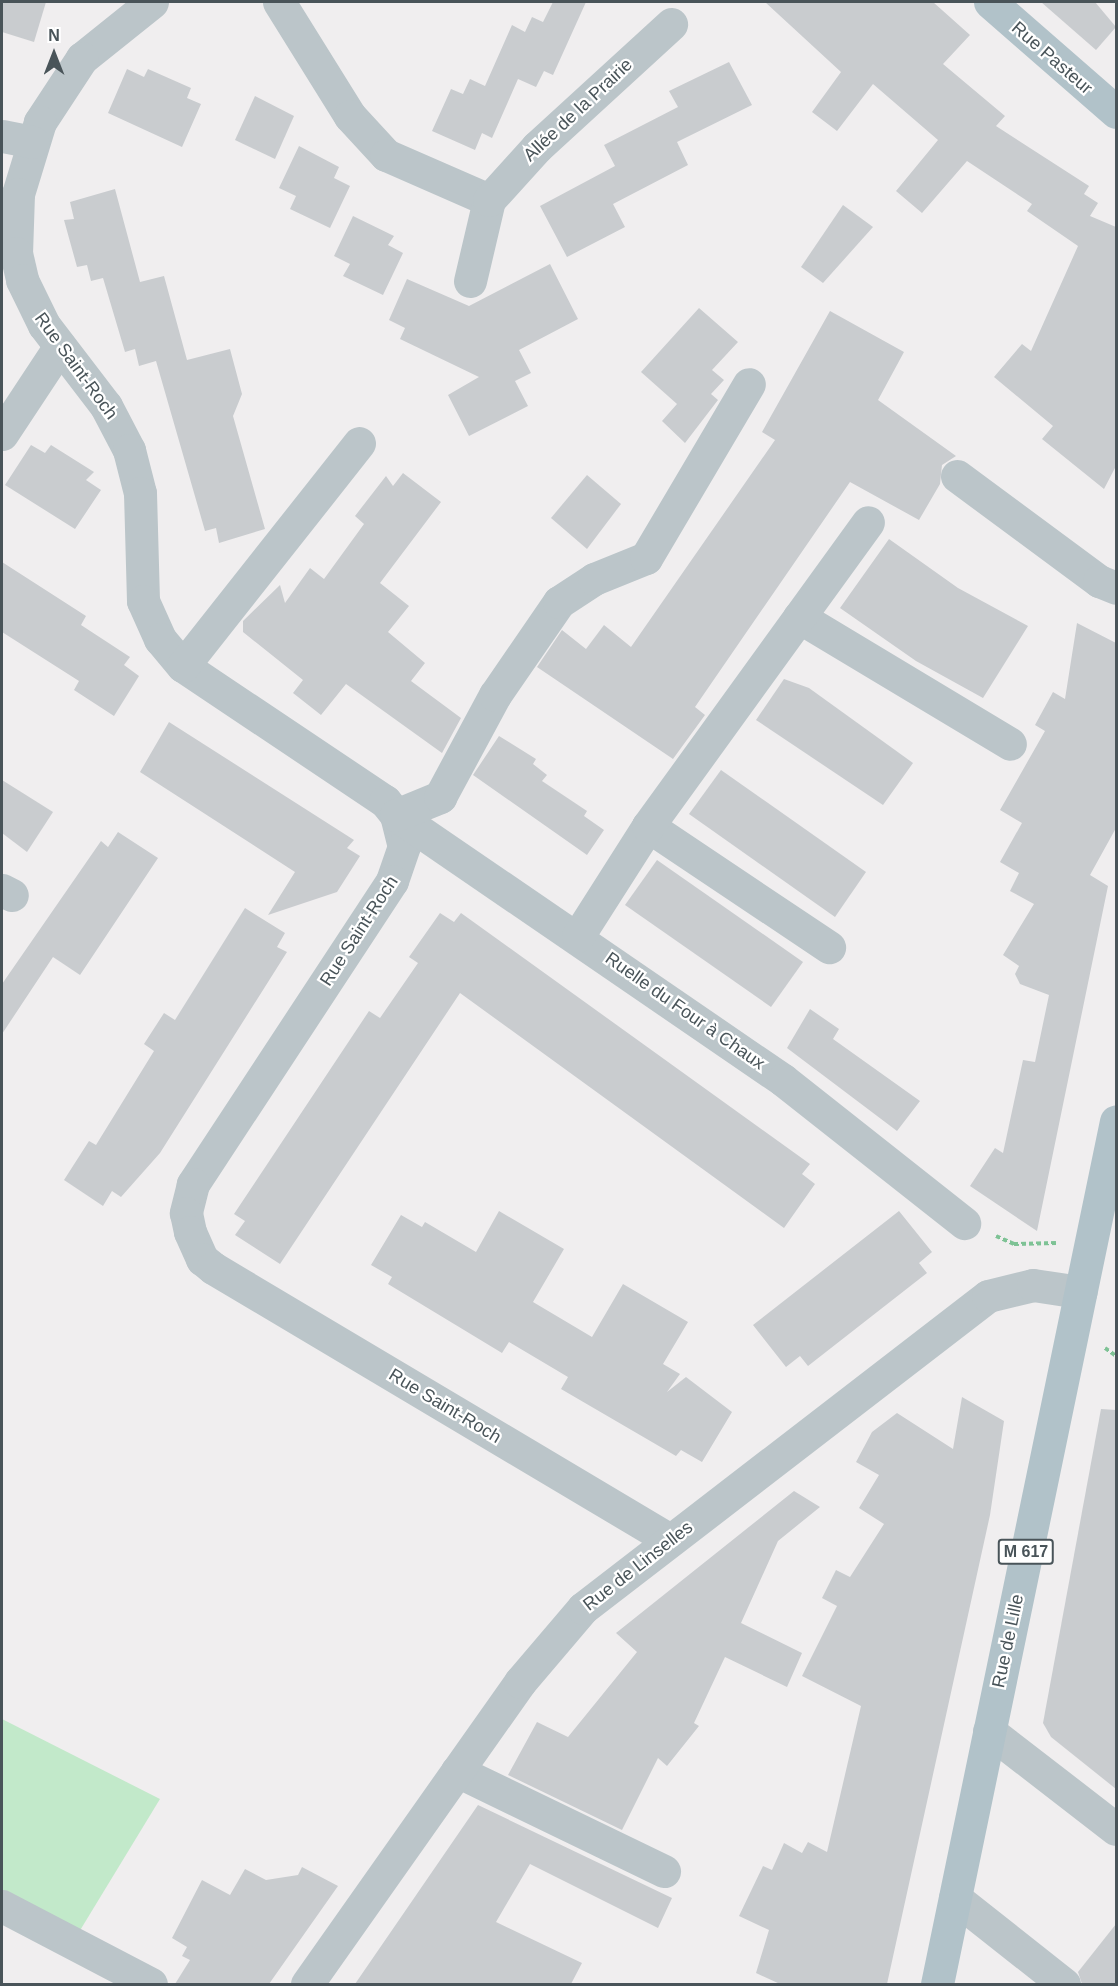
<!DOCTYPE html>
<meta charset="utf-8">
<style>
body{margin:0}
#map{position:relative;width:1118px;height:1986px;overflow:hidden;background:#f0eeef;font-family:Arial,sans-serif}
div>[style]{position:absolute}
.green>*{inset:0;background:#c2e9ca}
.building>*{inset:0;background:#c9cccf}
.path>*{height:4px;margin-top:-2px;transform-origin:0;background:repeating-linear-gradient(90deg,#7ec295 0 4.5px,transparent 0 7.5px)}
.minor>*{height:33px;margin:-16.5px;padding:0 16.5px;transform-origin:16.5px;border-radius:16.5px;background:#bbc5c9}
.major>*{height:33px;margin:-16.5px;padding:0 16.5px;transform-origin:16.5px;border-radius:16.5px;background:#b1c2c9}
span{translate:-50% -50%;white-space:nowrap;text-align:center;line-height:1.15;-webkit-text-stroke:4.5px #fff;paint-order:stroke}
.shield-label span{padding:2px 4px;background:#fff;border:2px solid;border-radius:4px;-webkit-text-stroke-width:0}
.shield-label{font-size:16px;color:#495459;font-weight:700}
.street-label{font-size:18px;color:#495459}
.frame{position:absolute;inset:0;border:3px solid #495459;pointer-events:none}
.north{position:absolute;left:24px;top:24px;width:60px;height:60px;-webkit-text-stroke:4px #fff;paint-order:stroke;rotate:0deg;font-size:16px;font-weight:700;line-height:24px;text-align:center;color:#495459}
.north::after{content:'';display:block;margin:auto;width:21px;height:27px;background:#495459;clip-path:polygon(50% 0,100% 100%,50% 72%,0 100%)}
</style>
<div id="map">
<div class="green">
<i style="clip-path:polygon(2px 1719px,160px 1799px,76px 1937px,2px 1897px)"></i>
</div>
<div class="building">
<i style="clip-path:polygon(2px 2px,46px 2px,34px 42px,2px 32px)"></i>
<i style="clip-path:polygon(553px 2px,586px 2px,553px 75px,544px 71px,536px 87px,518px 79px,492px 138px,482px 133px,475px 150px,432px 131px,451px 89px,463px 94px,470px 79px,485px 86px,512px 25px,525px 32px,532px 17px,543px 22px)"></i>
<i style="clip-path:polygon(765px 2px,933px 2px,970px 35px,943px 64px,1005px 116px,996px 126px,1089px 186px,1084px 194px,1098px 203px,1090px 216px,1116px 227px,1116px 466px,1104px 489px,1042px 439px,1053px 426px,994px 377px,1022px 344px,1031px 351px,1078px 246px,1027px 211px,1032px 204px,967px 161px,922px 213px,896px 191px,938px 140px,873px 84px,837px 131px,812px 112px,841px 72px)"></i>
<i style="clip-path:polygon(1041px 2px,1095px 2px,1116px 27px,1096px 50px)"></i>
<i style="clip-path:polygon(729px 62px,752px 105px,677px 142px,688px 165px,613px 204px,625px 227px,567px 257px,540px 206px,615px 166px,604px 145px,678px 107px,669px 91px)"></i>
<i style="clip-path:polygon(127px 69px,144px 77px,148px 69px,191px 88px,187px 98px,201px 104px,182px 147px,108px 113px)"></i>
<i style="clip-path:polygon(255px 96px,294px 116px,275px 159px,235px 140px)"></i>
<i style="clip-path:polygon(299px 146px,339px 167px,334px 178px,350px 186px,330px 228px,290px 209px,296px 196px,279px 188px)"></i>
<i style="clip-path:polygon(115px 189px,140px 282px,164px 276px,187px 360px,230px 349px,242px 394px,233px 416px,265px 529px,219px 543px,216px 528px,205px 531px,156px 361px,139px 366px,135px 349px,125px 352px,103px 278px,91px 281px,87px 265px,77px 267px,64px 220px,74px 219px,70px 202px)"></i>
<i style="clip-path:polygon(843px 205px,873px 227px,823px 283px,801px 267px)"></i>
<i style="clip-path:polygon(353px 216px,394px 236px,388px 245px,403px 253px,383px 295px,343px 276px,350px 264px,334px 256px)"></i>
<i style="clip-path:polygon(550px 264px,578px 319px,519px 350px,531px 373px,515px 381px,528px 406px,469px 436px,448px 395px,479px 377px,400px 339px,405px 328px,389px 320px,407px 279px,469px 306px)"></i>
<i style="clip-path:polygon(699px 308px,738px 342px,712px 370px,724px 380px,711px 394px,718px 400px,685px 443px,662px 421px,677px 404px,641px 372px)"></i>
<i style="clip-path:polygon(830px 311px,904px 352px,878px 400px,956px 456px,942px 465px,940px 484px,919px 520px,850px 482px,695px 707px,705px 715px,673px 759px,537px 667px,562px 630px,586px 649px,604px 625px,631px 647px,775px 440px,762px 432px)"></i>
<i style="clip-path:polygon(31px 445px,45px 453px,51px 445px,94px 472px,86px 480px,101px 490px,75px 529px,5px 485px)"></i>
<i style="clip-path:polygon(403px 473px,441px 502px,380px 583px,409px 606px,388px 632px,425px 663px,411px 681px,461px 718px,442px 753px,346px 684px,321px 715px,293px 693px,303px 680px,243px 632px,243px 621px,280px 585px,285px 603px,310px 568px,324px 579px,364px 524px,355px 516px,386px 476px,393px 486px)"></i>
<i style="clip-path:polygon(587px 475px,621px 504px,587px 549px,551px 518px)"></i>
<i style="clip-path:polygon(889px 539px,958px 588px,1028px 626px,983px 698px,916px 661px,840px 608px)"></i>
<i style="clip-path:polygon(2px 562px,86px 616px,81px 625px,130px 657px,124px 665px,139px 676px,114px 716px,74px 690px,79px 681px,2px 632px)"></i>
<i style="clip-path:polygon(1077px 623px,1116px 643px,1116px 828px,1090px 875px,1108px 886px,1037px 1231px,970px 1186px,995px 1148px,1003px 1153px,1023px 1060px,1035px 1062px,1049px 995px,1020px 984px,1015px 974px,1019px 966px,1003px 955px,1034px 904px,1010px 891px,1019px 873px,1000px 862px,1022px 823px,1000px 810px,1045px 731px,1035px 725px,1053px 692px,1065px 699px)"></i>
<i style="clip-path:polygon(784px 679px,809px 688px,913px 763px,883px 805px,756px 720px)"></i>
<i style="clip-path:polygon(169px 722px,354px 840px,347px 848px,360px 856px,337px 892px,268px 915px,295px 872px,140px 772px)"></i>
<i style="clip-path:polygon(499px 736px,536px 759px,533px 764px,547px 775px,542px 781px,587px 811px,584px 816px,604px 830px,587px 855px,473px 775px)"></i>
<i style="clip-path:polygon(721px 770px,866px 872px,835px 917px,689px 814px)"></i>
<i style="clip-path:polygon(2px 780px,53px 812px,27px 852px,2px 833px)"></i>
<i style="clip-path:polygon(118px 832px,158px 858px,80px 975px,53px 957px,2px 1034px,2px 984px,101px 841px,108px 847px)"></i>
<i style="clip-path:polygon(657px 860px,803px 962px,771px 1007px,625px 905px)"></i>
<i style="clip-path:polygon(245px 908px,285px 933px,277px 947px,287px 952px,160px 1153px,121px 1197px,112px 1191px,103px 1206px,64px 1180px,89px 1141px,96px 1145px,154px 1051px,144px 1044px,164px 1013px,175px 1020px)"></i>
<i style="clip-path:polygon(440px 913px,454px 922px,461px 913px,810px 1164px,802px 1174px,815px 1184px,784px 1228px,460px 993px,280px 1264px,235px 1235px,245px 1221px,234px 1214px,369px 1011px,380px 1018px,418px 963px,409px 957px)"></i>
<i style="clip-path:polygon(810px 1009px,839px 1029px,833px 1039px,920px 1101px,897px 1131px,787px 1048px)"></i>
<i style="clip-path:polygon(499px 1211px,564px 1249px,533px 1302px,592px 1337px,623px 1284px,688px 1322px,663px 1364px,680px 1374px,667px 1392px,686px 1377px,732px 1412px,702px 1462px,681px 1450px,676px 1456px,561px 1389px,568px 1377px,509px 1342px,502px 1353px,388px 1284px,392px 1277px,371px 1265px,401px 1215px,422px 1227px,425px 1222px,476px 1252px)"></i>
<i style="clip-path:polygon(899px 1211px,932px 1252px,919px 1263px,927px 1273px,808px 1366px,800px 1356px,786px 1367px,753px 1325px)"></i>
<i style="clip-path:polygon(962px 1397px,1004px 1421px,990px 1515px,887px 1984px,780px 1984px,756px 1973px,769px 1930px,739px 1916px,763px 1866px,772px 1870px,784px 1843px,802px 1853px,808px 1842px,827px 1852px,861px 1706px,802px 1676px,837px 1606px,822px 1598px,836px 1570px,850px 1577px,884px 1524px,859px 1508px,879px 1475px,856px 1462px,872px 1432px,897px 1413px,953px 1449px)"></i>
<i style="clip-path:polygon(1101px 1409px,1116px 1410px,1116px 1789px,1051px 1737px,1043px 1723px)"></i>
<i style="clip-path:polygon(794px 1491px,820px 1507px,778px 1541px,741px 1623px,802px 1653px,787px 1687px,725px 1657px,694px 1723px,699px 1726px,667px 1766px,658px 1758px,622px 1830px,508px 1775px,537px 1722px,568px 1737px,637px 1652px,616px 1633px)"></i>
<i style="clip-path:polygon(478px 1805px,672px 1898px,658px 1928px,530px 1864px,496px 1922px,582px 1963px,571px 1984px,355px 1984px)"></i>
<i style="clip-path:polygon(302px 1867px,338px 1886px,269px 1984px,175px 1984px,190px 1960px,182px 1956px,187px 1947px,172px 1938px,202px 1880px,230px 1895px,245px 1869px,266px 1880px,298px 1875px)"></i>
<i style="clip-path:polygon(1116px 1924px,1116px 1984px,1082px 1984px,1078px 1972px)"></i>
</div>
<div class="path">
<i style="left:996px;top:1236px;width:20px;rotate:24deg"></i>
<i style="left:1014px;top:1244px;width:42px;rotate:-1.4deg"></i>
<i style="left:1105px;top:1348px;width:14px;rotate:36deg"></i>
</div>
<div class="minor">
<i style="left:152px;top:2px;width:90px;rotate:141.3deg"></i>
<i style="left:82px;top:58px;width:77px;rotate:123.3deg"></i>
<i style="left:40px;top:122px;width:75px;rotate:107deg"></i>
<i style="left:18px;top:194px;width:59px;rotate:91.9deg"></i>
<i style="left:16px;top:253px;width:28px;rotate:77deg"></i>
<i style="left:22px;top:280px;width:50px;rotate:63.9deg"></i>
<i style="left:44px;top:325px;width:102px;rotate:52.6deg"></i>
<i style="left:106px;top:406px;width:50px;rotate:62.4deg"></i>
<i style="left:129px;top:450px;width:44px;rotate:75.7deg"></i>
<i style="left:140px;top:493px;width:108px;rotate:88.4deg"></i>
<i style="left:143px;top:601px;width:42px;rotate:65.9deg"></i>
<i style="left:160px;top:639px;width:35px;rotate:50deg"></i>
<i style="left:183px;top:666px;width:243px;rotate:33.8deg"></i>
<i style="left:385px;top:801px;width:18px;rotate:52deg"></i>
<i style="left:396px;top:815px;width:32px;rotate:76deg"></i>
<i style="left:404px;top:846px;width:37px;rotate:109deg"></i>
<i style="left:392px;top:881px;width:363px;rotate:123.3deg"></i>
<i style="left:193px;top:1184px;width:30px;rotate:104deg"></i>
<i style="left:186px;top:1213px;width:19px;rotate:78deg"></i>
<i style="left:190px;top:1232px;width:30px;rotate:66deg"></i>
<i style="left:202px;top:1259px;width:14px;rotate:39deg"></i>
<i style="left:213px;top:1268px;width:532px;rotate:30.76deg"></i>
<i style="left:279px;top:2px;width:134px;rotate:58.1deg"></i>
<i style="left:350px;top:116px;width:53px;rotate:47.3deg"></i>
<i style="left:386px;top:155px;width:112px;rotate:23.6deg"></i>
<i style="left:2px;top:136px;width:31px;rotate:11deg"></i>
<i style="left:470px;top:281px;width:83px;rotate:-76.8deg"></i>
<i style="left:489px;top:200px;width:72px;rotate:-47.8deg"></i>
<i style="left:537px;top:147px;width:182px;rotate:-42.5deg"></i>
<i style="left:2px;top:434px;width:105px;rotate:-56.6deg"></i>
<i style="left:957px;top:476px;width:177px;rotate:36.5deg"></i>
<i style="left:1099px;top:581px;width:18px;rotate:22deg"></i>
<i style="left:799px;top:617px;width:246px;rotate:31deg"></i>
<i style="left:183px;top:666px;width:284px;rotate:-51.7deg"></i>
<i style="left:396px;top:815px;width:469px;rotate:34.4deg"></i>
<i style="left:783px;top:1080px;width:231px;rotate:38.3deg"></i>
<i style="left:396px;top:815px;width:48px;rotate:-22.2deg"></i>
<i style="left:440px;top:797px;width:116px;rotate:-61.7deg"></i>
<i style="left:495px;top:695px;width:113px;rotate:-55.5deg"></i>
<i style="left:559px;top:602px;width:42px;rotate:-33.3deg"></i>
<i style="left:594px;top:579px;width:56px;rotate:-22deg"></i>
<i style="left:646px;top:558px;width:202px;rotate:-59.4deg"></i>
<i style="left:648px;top:826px;width:218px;rotate:33.8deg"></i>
<i style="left:2px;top:890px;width:11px;rotate:27deg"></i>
<i style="left:578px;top:936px;width:130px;rotate:-57.5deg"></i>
<i style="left:648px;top:826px;width:375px;rotate:-54.1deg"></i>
<i style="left:989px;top:1731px;width:160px;rotate:37.7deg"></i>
<i style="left:457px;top:1771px;width:230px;rotate:25.8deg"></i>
<i style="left:955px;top:1898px;width:139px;rotate:38.3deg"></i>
<i style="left:2px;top:1906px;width:168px;rotate:27.6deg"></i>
<i style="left:307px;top:1984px;width:370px;rotate:-54.8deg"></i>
<i style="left:520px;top:1682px;width:97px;rotate:-49.6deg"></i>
<i style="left:583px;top:1608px;width:511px;rotate:-37.61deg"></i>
<i style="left:988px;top:1296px;width:46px;rotate:-13.7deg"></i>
<i style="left:1033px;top:1285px;width:48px;rotate:8.5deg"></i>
</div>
<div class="major">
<i style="left:990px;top:2px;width:167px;rotate:41.1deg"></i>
<i style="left:937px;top:1984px;width:881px;rotate:-78.28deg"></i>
</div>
<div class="shield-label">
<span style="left:1026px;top:1552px">M 617</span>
</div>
<div class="street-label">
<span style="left:1052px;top:58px;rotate:41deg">Rue Pasteur</span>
<span style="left:578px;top:110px;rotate:-43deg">Allée de la Prairie</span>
<span style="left:76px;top:366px;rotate:54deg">Rue Saint-Roch</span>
<span style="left:359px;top:931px;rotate:-57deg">Rue Saint-Roch</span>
<span style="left:685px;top:1011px;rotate:35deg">Ruelle du Four à Chaux</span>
<span style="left:445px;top:1406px;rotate:31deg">Rue Saint-Roch</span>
<span style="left:638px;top:1566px;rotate:-38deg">Rue de Linselles</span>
<span style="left:1008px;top:1641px;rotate:-78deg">Rue de Lille</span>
</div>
<div class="frame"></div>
<div class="north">N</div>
</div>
